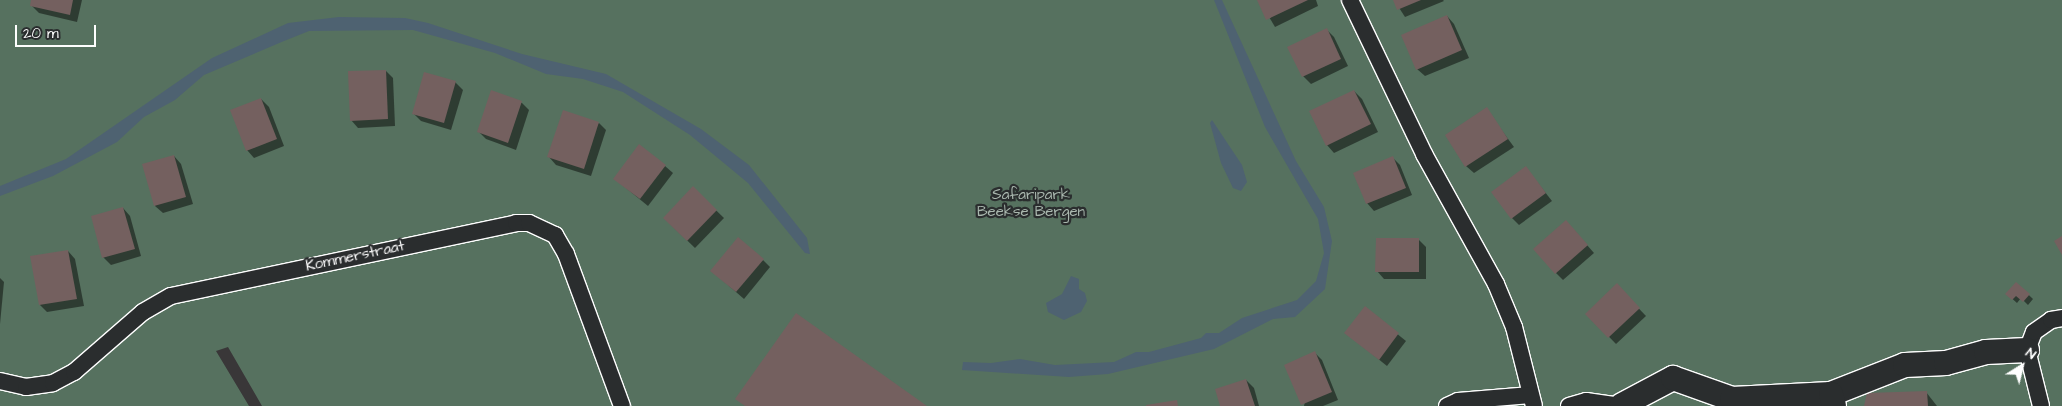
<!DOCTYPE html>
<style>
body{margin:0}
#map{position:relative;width:2062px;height:406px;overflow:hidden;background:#393738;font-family:"Architects Daughter",sans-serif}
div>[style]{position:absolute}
.green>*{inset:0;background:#56715f}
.water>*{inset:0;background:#4e6271}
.shadow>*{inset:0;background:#0007}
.building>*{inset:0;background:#74605f}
.roads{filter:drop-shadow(1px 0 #fff) drop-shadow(-1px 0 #fff) drop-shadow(0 1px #fff) drop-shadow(0 -1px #fff)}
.service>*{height:16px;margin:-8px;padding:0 8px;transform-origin:8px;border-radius:8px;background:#2a2d2e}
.pedestrian>*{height:24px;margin:-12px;padding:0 12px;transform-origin:12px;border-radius:12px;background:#2a2d2e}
span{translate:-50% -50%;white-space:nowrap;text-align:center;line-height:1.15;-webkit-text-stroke:4.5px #2a2d2e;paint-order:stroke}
.park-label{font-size:15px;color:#aab8af}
.street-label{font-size:15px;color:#fff}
.north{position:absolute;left:1997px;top:341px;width:50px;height:50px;-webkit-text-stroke:4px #2a2d2e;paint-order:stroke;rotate:36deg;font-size:14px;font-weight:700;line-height:20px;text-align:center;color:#fff}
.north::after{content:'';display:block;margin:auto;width:18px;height:22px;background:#fff;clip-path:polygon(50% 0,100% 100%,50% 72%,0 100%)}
.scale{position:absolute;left:15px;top:25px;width:81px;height:22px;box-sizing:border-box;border:2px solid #fff;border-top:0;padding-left:6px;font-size:15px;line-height:18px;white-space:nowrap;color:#fff;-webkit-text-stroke:4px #2a2d2e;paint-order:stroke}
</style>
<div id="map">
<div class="green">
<i style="clip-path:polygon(0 0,2062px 0,2062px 406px,262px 406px,228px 347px,216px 351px,249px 406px,0 406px)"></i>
</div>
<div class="water">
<i style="clip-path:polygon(1214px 0,1222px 0,1296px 161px,1324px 207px,1332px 241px,1325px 289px,1295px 317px,1273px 319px,1214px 349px,1108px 374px,1069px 377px,962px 370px,963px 362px,991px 363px,1020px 359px,1055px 365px,1114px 362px,1136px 352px,1149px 352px,1201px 338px,1206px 333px,1219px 333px,1242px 318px,1297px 300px,1316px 281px,1324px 253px,1318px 219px,1265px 127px)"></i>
<i style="clip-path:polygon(339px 17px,405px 18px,428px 23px,522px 54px,606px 74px,701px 129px,749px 165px,807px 238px,810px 254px,805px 253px,748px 183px,690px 135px,623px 92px,583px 79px,546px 74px,495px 53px,413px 30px,309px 31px,284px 41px,204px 75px,175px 100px,144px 117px,117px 142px,53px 176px,0 196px,0 186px,66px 159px,212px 58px,288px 23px)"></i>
<i style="clip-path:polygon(1212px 120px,1242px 165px,1247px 182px,1241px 191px,1233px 188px,1221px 163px,1210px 123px)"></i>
<i style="clip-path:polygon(1071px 276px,1079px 279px,1079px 289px,1085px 293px,1087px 301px,1081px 312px,1064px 320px,1048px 312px,1046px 303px,1062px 294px)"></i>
</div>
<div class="shadow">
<i style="clip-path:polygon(32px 0,82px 0,77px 22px,39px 13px,31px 5px)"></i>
<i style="clip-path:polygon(1259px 0,1316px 0,1318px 6px,1275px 27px)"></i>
<i style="clip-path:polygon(1394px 0,1443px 0,1444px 1px,1405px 17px)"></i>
<i style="clip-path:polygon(1447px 16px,1454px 24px,1469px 58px,1425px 76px,1417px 69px)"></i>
<i style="clip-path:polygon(1327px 30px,1334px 37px,1348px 66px,1311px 84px,1303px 76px)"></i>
<i style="clip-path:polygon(386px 71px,393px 78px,395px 126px,358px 128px,351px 120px)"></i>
<i style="clip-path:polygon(455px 82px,463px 90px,451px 130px,421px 121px,414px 114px)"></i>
<i style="clip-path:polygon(1354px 91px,1362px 99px,1378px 132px,1334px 153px,1327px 145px)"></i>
<i style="clip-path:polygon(492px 92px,522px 103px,529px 110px,516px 150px,486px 139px,478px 131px)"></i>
<i style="clip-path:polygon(261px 99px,269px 107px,284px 146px,254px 158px,247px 150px)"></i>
<i style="clip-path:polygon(1486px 109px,1514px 147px,1474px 173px,1466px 166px)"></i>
<i style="clip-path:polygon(599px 123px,606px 130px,591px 176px,556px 165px,549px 157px)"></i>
<i style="clip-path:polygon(174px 156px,181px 164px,193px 204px,163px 213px,155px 206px)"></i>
<i style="clip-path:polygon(1393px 158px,1400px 165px,1412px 195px,1374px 211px,1367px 203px)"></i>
<i style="clip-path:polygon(665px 166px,673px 173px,648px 206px,615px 179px)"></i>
<i style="clip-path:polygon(1526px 168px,1552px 201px,1519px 225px,1512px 218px)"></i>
<i style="clip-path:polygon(693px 188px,724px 218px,695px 248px,664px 218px)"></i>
<i style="clip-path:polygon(123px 208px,130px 216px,141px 256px,111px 265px,103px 257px)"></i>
<i style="clip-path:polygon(1573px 229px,1594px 253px,1563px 280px,1556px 273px)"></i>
<i style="clip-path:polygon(1419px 240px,1426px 247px,1426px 279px,1384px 279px,1377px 271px)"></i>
<i style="clip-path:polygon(68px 251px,75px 259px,84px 306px,47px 312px,40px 305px)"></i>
<i style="clip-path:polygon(763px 260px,770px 267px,744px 299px,720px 278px)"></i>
<i style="clip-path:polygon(0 278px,4px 282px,0 324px)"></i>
<i style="clip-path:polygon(2016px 283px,2033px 299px,2028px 305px,2021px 298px,2017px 303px,2007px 294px)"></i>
<i style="clip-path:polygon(1624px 293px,1646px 316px,1616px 344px,1587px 314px)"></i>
<i style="clip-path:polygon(1365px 308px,1406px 341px,1387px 366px,1346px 333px)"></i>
<i style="clip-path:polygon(1315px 353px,1322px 360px,1338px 400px,1323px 406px,1304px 406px)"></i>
<i style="clip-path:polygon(1246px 380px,1254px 388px,1259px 406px,1221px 406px)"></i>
<i style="clip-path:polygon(1926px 392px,1937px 406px,1866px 406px)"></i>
</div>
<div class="building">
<i style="clip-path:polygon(31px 0,73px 0,70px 15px,30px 6px)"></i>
<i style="clip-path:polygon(1257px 0,1308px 0,1266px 20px)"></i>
<i style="clip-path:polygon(1393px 0,1421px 0,1397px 10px)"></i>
<i style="clip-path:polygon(1447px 15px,1462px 50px,1416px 70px,1401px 35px)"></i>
<i style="clip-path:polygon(1327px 28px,1341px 59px,1302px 77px,1287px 47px)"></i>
<i style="clip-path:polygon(386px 70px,388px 119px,350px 121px,348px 71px)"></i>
<i style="clip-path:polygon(424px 72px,456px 81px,444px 123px,412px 114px)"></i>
<i style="clip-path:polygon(491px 90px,522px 101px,508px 143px,477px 132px)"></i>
<i style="clip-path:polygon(1354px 90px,1371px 124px,1326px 146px,1309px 111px)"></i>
<i style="clip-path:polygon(261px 98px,277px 139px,246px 151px,230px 110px)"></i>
<i style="clip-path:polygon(1487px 107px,1508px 139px,1465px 167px,1445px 135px)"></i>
<i style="clip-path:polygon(563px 110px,599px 122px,584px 169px,547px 157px)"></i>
<i style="clip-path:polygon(639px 144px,666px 165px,640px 199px,613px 179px)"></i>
<i style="clip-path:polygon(174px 155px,186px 197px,154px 206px,142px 164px)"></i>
<i style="clip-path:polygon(1393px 156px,1406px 188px,1366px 204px,1353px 173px)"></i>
<i style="clip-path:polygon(1526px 166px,1546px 193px,1511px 219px,1491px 192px)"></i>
<i style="clip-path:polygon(693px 186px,717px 210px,687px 241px,663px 218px)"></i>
<i style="clip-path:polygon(123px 207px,135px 249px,102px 258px,91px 216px)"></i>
<i style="clip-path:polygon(1566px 220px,1588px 245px,1555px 274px,1533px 249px)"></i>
<i style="clip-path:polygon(2062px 236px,2062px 255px,2054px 241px)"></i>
<i style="clip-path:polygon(738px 237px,764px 259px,736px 292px,710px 271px)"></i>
<i style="clip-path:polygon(1376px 238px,1419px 238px,1419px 272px,1375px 272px)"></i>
<i style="clip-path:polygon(68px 250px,77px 299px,39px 305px,30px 256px)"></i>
<i style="clip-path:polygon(2016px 282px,2030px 294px,2023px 302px,2016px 296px,2012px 300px,2005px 294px)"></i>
<i style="clip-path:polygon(1617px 283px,1640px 308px,1608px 338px,1585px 314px)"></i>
<i style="clip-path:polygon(1365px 306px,1399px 333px,1379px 360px,1344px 333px)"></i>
<i style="clip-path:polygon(796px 313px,927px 406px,745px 406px,735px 399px)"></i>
<i style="clip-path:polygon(1315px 351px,1332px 392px,1301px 405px,1284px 365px)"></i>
<i style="clip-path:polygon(1246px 379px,1255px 406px,1220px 406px,1215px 389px)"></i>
<i style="clip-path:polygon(1927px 391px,1928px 406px,1864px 406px,1867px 393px)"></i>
<i style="clip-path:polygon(1177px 400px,1178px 406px,1146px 406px,1146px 405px)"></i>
</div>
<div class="roads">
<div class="service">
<i style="left:1350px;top:0;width:171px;rotate:64.3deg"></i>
<i style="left:1424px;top:154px;width:149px;rotate:61deg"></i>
<i style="left:1496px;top:284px;width:47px;rotate:67.3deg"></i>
<i style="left:1514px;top:327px;width:81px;rotate:75.8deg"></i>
<i style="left:0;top:381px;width:27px;rotate:13deg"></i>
<i style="left:26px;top:387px;width:27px;rotate:-8deg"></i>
<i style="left:53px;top:383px;width:24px;rotate:-28deg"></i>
<i style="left:74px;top:372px;width:91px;rotate:-41deg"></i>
<i style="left:143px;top:312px;width:32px;rotate:-30deg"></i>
<i style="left:171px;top:296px;width:353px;rotate:-11.9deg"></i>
<i style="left:516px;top:223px;width:13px"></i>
<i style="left:529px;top:223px;width:29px;rotate:25deg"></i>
<i style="left:555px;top:235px;width:22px;rotate:60deg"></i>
<i style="left:566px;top:254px;width:162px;rotate:69.8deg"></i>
<i style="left:1447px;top:406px;width:12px;rotate:-24deg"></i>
<i style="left:1458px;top:401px;width:73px;rotate:-4.7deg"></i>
<i style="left:1569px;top:406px;width:18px;rotate:-16deg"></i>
<i style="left:1586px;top:401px;width:37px;rotate:8deg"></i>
<i style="left:2041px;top:406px;width:58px;rotate:-104deg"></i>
<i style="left:2027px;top:350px;width:19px;rotate:-69deg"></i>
<i style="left:2034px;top:332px;width:21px;rotate:-35deg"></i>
<i style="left:2051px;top:320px;width:11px;rotate:-10deg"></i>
</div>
<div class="pedestrian">
<i style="left:1831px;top:394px;width:79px;rotate:-21.4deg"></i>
<i style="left:1905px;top:365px;width:41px;rotate:-2.8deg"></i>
<i style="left:1946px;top:363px;width:41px;rotate:-15.4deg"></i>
<i style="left:1986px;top:352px;width:41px;rotate:-2.8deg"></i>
<i style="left:1622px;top:405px;width:58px;rotate:-27.9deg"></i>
<i style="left:1673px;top:378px;width:63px;rotate:19.6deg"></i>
<i style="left:1732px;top:399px;width:99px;rotate:-2.9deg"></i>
<i style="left:1831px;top:394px;width:12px;rotate:76deg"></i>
</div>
</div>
<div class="park-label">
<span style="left:1031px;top:203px">Safaripark<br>Beekse Bergen</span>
</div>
<div class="street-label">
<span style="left:355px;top:256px;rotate:-12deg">Kommerstraat</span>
</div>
<div class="north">N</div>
<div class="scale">20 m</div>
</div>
